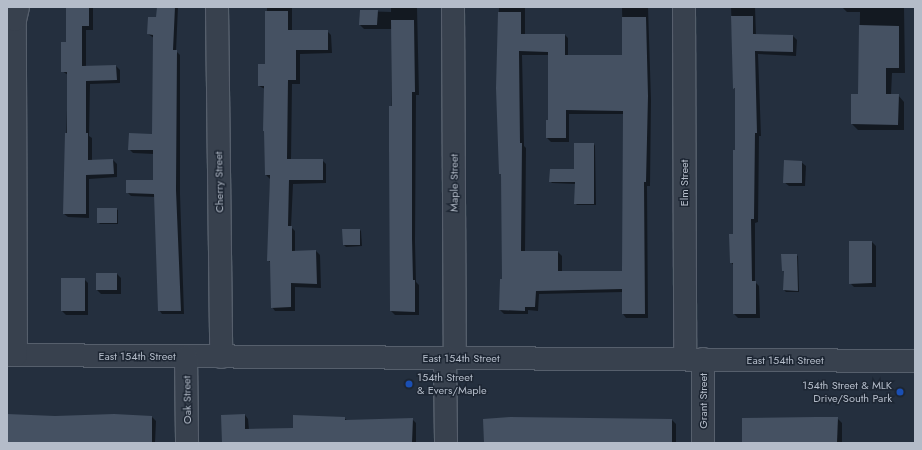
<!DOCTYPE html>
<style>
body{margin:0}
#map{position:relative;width:922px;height:450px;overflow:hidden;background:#242f3e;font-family:Jost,sans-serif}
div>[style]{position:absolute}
.shadow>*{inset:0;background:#0007}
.building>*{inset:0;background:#455162}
.roads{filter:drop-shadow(1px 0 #565f6c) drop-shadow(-1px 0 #565f6c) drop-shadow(0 1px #565f6c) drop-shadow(0 -1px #565f6c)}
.minor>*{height:22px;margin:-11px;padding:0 11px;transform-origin:11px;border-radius:11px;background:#38414e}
.dots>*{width:11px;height:11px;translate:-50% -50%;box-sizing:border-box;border:2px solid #1d2633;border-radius:50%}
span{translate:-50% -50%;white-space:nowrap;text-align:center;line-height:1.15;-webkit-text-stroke:3px #1d2633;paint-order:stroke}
.street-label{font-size:11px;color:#b4bcc9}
.poi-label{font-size:11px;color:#b4bcc9}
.left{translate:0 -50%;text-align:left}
.right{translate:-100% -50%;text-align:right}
.frame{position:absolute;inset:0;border:8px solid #b4bcc9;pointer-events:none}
</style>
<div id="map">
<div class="shadow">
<i style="clip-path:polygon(67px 7px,93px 7px,93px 30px,86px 30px,86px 66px,116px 66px,120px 70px,120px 83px,90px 84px,89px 136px,92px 138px,92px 161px,113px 160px,117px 164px,117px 177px,89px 179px,89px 218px,68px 217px,64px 214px,68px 75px,62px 71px,67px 43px)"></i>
<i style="clip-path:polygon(157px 7px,178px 7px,176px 51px,180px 55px,180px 194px,184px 314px,162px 314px,159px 310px,155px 197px,131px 196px,127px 192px,154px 181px,154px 154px,133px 153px,129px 149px,153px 135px,154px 38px,148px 34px,157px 18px)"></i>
<i style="clip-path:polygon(267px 7px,292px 7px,292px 31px,327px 31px,331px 35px,332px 53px,300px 54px,300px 84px,292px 84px,291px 160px,322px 160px,326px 164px,326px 183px,293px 184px,291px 227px,295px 231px,295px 252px,316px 251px,320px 255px,321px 288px,295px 287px,295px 311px,275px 311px,272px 307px,271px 263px,268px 260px,270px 179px,266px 175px,265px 89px,259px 86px,266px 65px)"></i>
<i style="clip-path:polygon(391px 7px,417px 7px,419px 95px,416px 95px,415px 242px,416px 282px,419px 285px,419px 315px,395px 315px,391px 311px,392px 29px,364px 29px,360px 25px,361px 11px,391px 12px)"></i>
<i style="clip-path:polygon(evenodd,499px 7px,525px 7px,525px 35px,565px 35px,568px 38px,568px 56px,623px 56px,622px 7px,648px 7px,651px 100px,650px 186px,647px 186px,648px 318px,626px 318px,623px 314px,623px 292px,539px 294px,538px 311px,528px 310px,528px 314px,504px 314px,500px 310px,503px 280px,502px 175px,497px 88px,499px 7px,522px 55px,549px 55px,549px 121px,547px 138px,551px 142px,569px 142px,569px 114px,624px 114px,623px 272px,562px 272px,562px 256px,558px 252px,525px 252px,526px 148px,524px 146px,522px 55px)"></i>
<i style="clip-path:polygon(731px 7px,755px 7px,756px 35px,793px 36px,797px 40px,796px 56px,758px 54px,761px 136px,759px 136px,758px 222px,755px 223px,755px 282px,759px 286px,760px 318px,738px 318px,734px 314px,734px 266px,731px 262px,734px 235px,736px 151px,736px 90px,734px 88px)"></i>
<i style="clip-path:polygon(842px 7px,904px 7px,905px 73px,892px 73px,891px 95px,898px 95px,904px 102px,904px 130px,858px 130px,852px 124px,859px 95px,860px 12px,847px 12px)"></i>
<i style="clip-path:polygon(594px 144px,595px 146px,596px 205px,577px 205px,575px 203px,576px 184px,552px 183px,550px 181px,575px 170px)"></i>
<i style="clip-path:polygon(801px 162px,806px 166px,805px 186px,789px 186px,784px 182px)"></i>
<i style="clip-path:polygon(116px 209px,118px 210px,118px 224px,100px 224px,98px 222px)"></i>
<i style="clip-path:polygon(360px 230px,361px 231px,362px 246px,346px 247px,344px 245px)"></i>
<i style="clip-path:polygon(872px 242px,876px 246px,876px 287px,854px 287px,850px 283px)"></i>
<i style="clip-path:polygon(796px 255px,798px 256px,799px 292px,786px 292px,784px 290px,785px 273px,783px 270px)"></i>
<i style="clip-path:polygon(117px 274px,121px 278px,121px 294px,101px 294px,97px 290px)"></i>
<i style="clip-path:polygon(62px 279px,84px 279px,88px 283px,88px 315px,66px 315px,62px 311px)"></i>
<i style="clip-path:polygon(7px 415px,55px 417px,152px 417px,156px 421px,155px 443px,7px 443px)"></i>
<i style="clip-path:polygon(245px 415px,248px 419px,249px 430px,294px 429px,344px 418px,348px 421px,412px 419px,416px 423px,416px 443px,223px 443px)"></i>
<i style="clip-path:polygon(837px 418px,842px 423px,842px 443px,743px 443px)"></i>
<i style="clip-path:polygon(672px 420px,676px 424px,676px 443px,484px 443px)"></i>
</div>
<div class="building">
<i style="clip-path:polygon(66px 7px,89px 7px,89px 26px,82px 26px,82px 66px,116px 65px,117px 80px,86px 81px,86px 133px,88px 133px,88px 160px,113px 159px,114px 174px,86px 175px,86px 214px,63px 214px,65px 133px,67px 133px,67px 72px,61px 72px,61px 42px,66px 42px)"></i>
<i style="clip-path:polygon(157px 7px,175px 7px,173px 50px,177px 50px,176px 190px,181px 311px,158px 311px,154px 194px,126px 193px,126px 180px,153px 180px,153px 150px,128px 150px,129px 133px,152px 134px,153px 35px,147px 34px,148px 17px,156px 17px)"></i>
<i style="clip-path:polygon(360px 10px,378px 10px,377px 25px,359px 25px)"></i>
<i style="clip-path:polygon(265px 11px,288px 11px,288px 30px,328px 30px,328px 50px,296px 50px,296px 80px,288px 80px,287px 159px,323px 159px,323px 180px,289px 180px,288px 226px,292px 226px,292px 251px,316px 250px,317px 284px,291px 283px,291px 307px,271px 308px,270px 261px,267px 261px,270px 175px,265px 175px,264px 131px,263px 131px,264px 86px,258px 86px,258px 64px,265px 64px)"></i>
<i style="clip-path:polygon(evenodd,498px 12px,521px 12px,521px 34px,565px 34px,565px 55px,622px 55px,622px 17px,646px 17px,648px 96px,646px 182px,644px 182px,645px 314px,622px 314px,622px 289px,536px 291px,535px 307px,525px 307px,525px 311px,499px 310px,500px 279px,502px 279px,501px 174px,499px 174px,496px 88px,498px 12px,519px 51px,548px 52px,548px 120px,546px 120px,546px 138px,566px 138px,566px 110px,623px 111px,622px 271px,558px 271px,558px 251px,521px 251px,522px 143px,520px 143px,519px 51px)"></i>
<i style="clip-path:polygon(731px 16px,753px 16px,753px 34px,793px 35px,793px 52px,755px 51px,757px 133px,755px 133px,754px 219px,751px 219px,752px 281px,756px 281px,756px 314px,733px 314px,733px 263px,730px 263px,729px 234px,733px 234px,733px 150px,735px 150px,735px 88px,733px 89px)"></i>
<i style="clip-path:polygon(391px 20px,414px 20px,415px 92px,412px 92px,412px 238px,413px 280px,415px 280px,415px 312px,390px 311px,389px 147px,389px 106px,392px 106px)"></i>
<i style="clip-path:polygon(859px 25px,899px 26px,899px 68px,886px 68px,886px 94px,899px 94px,898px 125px,851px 124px,851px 94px,858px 94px)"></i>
<i style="clip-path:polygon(574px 143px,594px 143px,594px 204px,574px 204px,575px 182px,549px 182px,550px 169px,574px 169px)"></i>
<i style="clip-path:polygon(784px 160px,802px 161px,802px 183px,783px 183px)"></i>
<i style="clip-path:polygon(97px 208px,117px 208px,117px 223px,97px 223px)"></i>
<i style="clip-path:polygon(342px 229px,360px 229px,360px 245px,343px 245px)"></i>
<i style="clip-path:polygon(849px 241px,872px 241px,872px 283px,849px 284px)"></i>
<i style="clip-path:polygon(781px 254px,797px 254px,798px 291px,783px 290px,784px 271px,782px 271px)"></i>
<i style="clip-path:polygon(96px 273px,117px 273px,117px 290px,96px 290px)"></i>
<i style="clip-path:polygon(61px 278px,85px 278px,85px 311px,61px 311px)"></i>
<i style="clip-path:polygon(7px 414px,55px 416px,114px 414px,152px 416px,152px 443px,7px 443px)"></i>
<i style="clip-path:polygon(245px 414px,245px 429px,293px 428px,293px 415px,345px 417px,345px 420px,413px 418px,412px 443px,222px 443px,221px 415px)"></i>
<i style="clip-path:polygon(510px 417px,672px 419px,672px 443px,484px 443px,483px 419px)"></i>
<i style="clip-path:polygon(816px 417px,838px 417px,837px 443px,742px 443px,742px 418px)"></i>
</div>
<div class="roads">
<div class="minor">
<i style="left:217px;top:7px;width:350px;rotate:89.3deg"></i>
<i style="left:453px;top:7px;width:351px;rotate:89.7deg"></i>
<i style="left:684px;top:7px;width:352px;rotate:89.8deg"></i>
<i style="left:7px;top:355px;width:908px;rotate:0.38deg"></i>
<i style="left:16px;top:355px;width:335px;rotate:-90.2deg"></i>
<i style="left:15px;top:20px;width:13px;rotate:-77deg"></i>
<i style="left:186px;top:357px;width:86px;rotate:89.3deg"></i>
<i style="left:445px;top:358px;width:85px;rotate:89.3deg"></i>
<i style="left:703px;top:359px;width:84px;rotate:90deg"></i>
</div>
</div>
<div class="dots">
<i style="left:409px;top:384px;background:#1a4fb4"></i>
<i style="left:900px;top:392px;background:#1a4fb4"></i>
</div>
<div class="street-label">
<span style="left:219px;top:182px;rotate:-91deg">Cherry Street</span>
<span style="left:454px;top:183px;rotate:-90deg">Maple Street</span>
<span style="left:684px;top:183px;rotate:-90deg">Elm Street</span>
<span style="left:137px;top:356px">East 154th Street</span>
<span style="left:461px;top:358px">East 154th Street</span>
<span style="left:785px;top:360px">East 154th Street</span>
<span style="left:187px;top:400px;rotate:-91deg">Oak Street</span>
<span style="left:703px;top:401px;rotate:-90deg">Grant Street</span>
</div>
<div class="poi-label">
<span class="left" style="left:417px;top:384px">154th Street<br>&amp; Evers/Maple</span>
<span class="right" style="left:892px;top:392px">154th Street &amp; MLK<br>Drive/South Park</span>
</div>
<div class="frame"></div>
</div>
